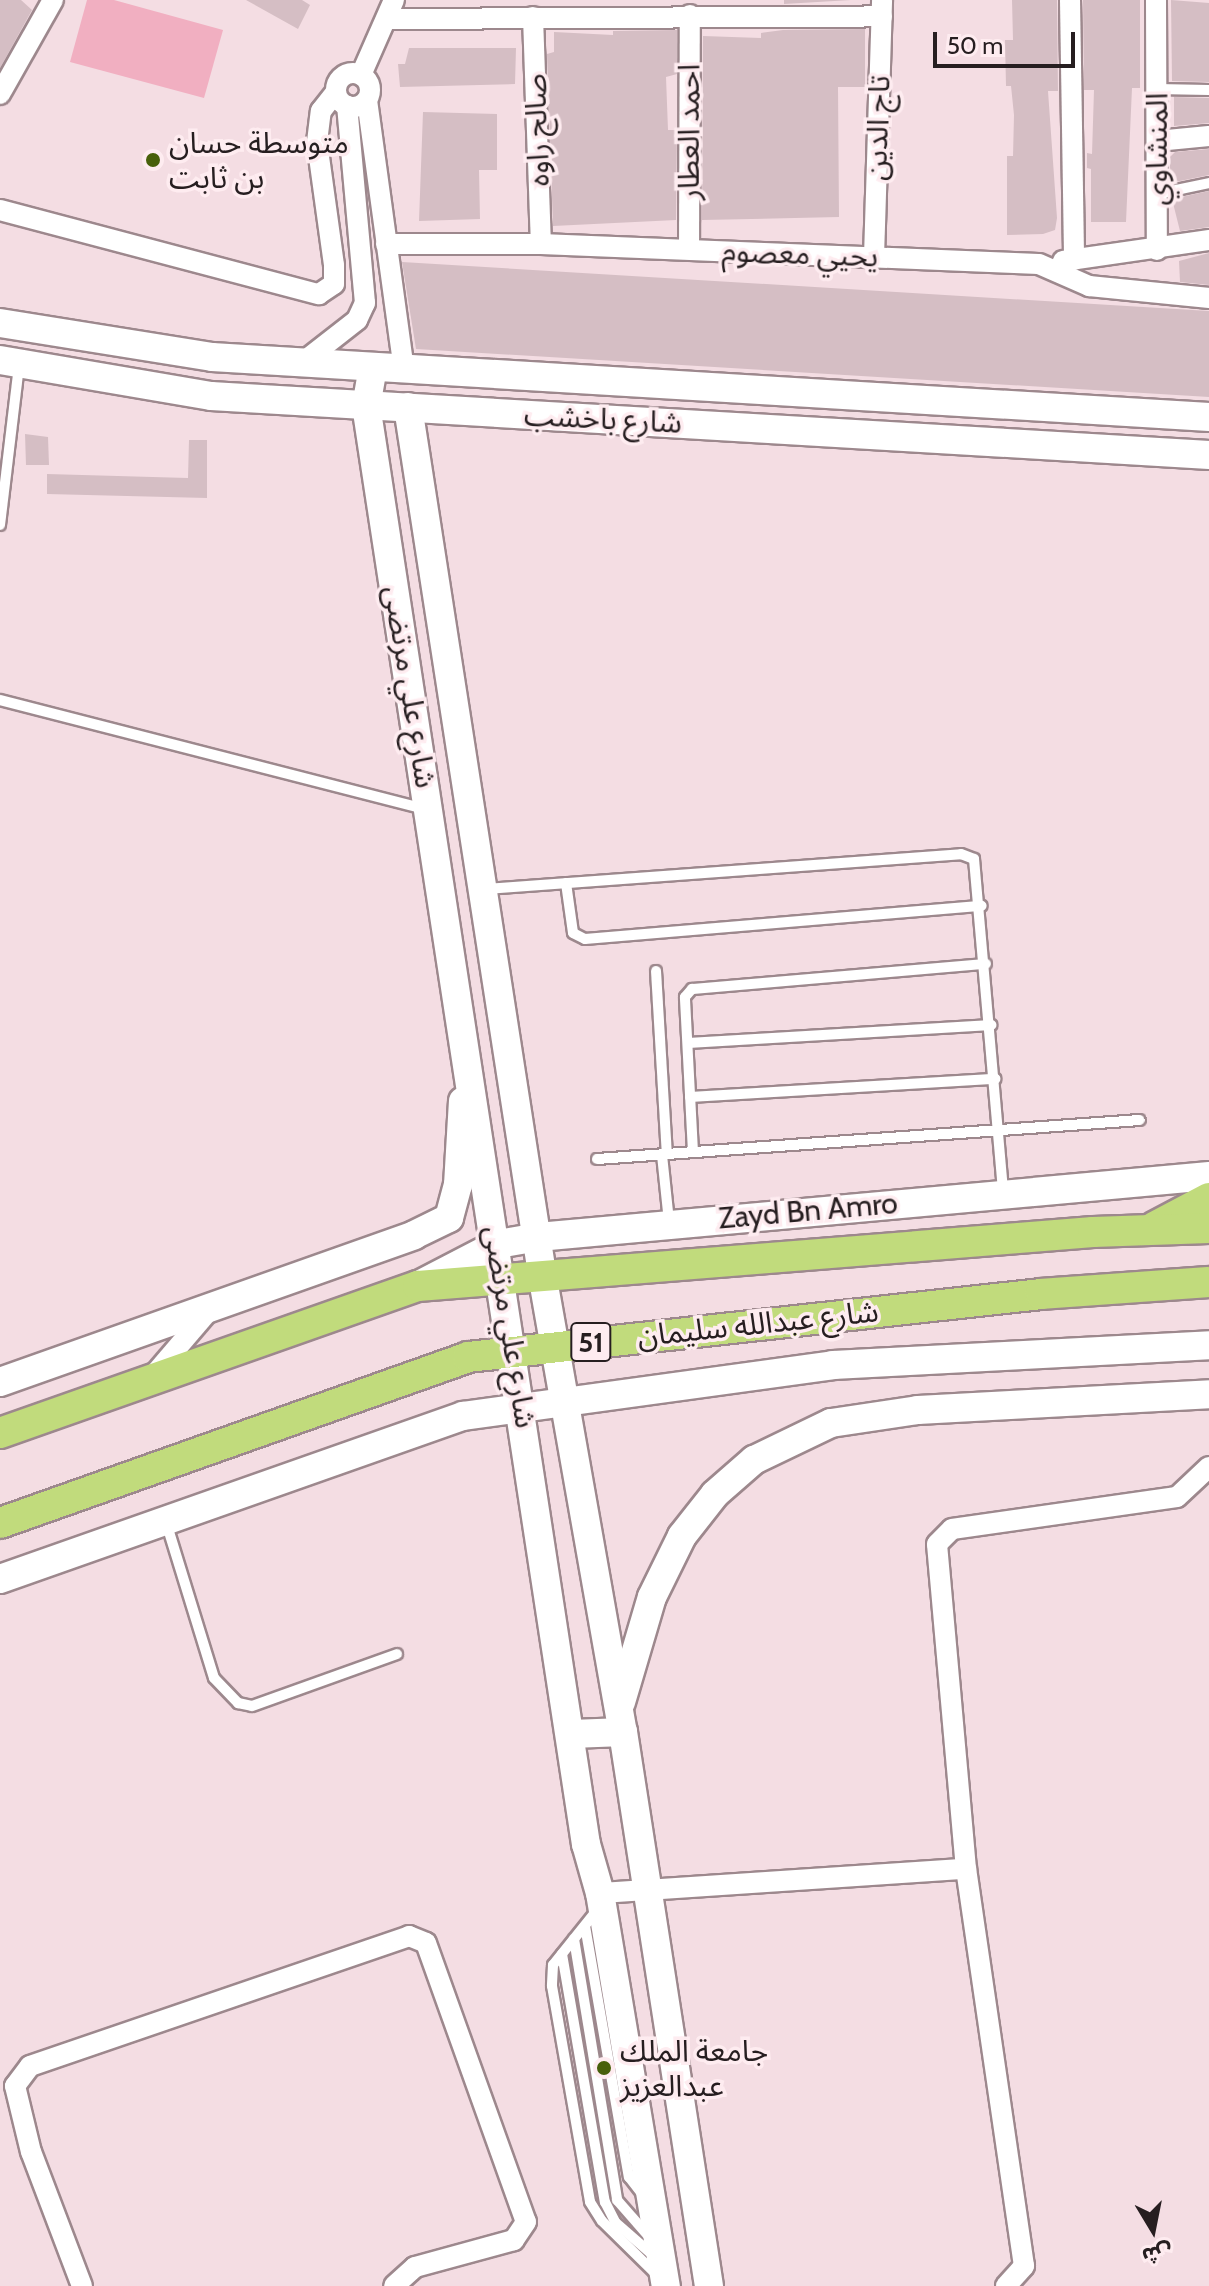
<!DOCTYPE html>
<meta charset="utf-8">
<style>
body{margin:0}
#map{position:relative;width:1209px;height:2286px;overflow:hidden;background:#f4dde3;font-family:Cabin,"Noto Sans Arabic",sans-serif}
div>[style]{position:absolute}
.green>*{inset:0;background:#f1afc1}
.building>*{inset:0;background:#d5bec4}
.roads{filter:drop-shadow(2px 0 #9d888d) drop-shadow(-2px 0 #9d888d) drop-shadow(0 2px #9d888d) drop-shadow(0 -2px #9d888d)}
.service>*{height:10px;margin:-5px;padding:0 5px;transform-origin:5px;border-radius:5px;background:#fff}
.minor>*{height:20px;margin:-10px;padding:0 10px;transform-origin:10px;border-radius:10px;background:#fff}
.minor>.ring{margin:-10px;padding:0;box-sizing:content-box;background:none;border:20px solid #fff;border-radius:50%}
.secondary>*{height:28px;margin:-14px;padding:0 14px;transform-origin:14px;border-radius:14px;background:#fff}
.primary>*{height:30px;margin:-15px;padding:0 15px;transform-origin:15px;border-radius:15px;background:#c1db7c}
.dots>*{width:22px;height:22px;translate:-50% -50%;box-sizing:border-box;border:4px solid #feecf0;border-radius:50%}
span{translate:-50% -50%;white-space:nowrap;text-align:center;line-height:1.15;-webkit-text-stroke:7px #feecf0;paint-order:stroke}
.shield-label span{padding:2px 6px;background:#feecf0;border:2px solid;border-radius:6px;-webkit-text-stroke-width:0}
.shield-label{font-size:28px;color:#261e20;font-weight:700}
.street-label{font-size:30px;color:#261e20}
.poi-label{font-size:30px;color:#261e20}
.left{translate:0 -50%;text-align:left}
.north{position:absolute;left:1113px;top:2190px;width:80px;height:80px;-webkit-text-stroke:6px #feecf0;paint-order:stroke;rotate:170deg;font-size:22px;font-weight:700;line-height:32px;text-align:center;color:#261e20}
.north::after{content:'';display:block;margin:auto;width:28px;height:36px;background:#261e20;clip-path:polygon(50% 0,100% 100%,50% 72%,0 100%)}
.scale{position:absolute;left:933px;top:32px;width:142px;height:36px;box-sizing:border-box;border:4px solid #261e20;border-top:0;padding-left:10px;font-size:24px;line-height:28px;white-space:nowrap;color:#261e20;-webkit-text-stroke:6px #feecf0;paint-order:stroke}
</style>
<div id="map">
<div class="green">
<i style="clip-path:polygon(87px 0,114px 0,223px 30px,204px 98px,70px 62px)"></i>
</div>
<div class="building">
<i style="clip-path:polygon(0 0,21px 0,32px 10px,0 68px)"></i>
<i style="clip-path:polygon(246px 0,302px 0,310px 5px,298px 29px)"></i>
<i style="clip-path:polygon(784px 0,851px 0,784px 4px)"></i>
<i style="clip-path:polygon(1012px 0,1057px 0,1058px 91px,1048px 91px,1057px 218px,1055px 230px,1043px 234px,1007px 235px,1007px 156px,1013px 156px,1014px 115px,1011px 86px,1006px 86px,1005px 40px,1013px 40px)"></i>
<i style="clip-path:polygon(1083px 0,1140px 0,1140px 88px,1132px 88px,1126px 222px,1091px 222px,1091px 169px,1087px 168px,1087px 153px,1092px 154px,1094px 90px,1084px 90px)"></i>
<i style="clip-path:polygon(1171px 0,1209px 3px,1209px 82px,1172px 81px)"></i>
<i style="clip-path:polygon(865px 29px,865px 87px,838px 87px,839px 217px,702px 220px,703px 36px,761px 38px,761px 33px,783px 30px)"></i>
<i style="clip-path:polygon(677px 30px,677px 74px,666px 77px,668px 130px,677px 130px,676px 220px,553px 226px,547px 54px,554px 52px,554px 32px,613px 35px,613px 31px)"></i>
<i style="clip-path:polygon(409px 48px,516px 48px,515px 84px,400px 87px,398px 64px,405px 64px)"></i>
<i style="clip-path:polygon(1174px 97px,1209px 98px,1209px 123px,1174px 126px)"></i>
<i style="clip-path:polygon(423px 112px,497px 114px,497px 170px,479px 170px,480px 219px,419px 221px)"></i>
<i style="clip-path:polygon(1209px 149px,1209px 175px,1170px 183px,1170px 157px,1175px 152px)"></i>
<i style="clip-path:polygon(1209px 191px,1209px 227px,1180px 231px,1172px 199px)"></i>
<i style="clip-path:polygon(1209px 253px,1209px 285px,1180px 282px,1179px 261px)"></i>
<i style="clip-path:polygon(402px 262px,1209px 311px,1209px 397px,416px 349px)"></i>
<i style="clip-path:polygon(25px 434px,48px 437px,49px 465px,26px 465px)"></i>
<i style="clip-path:polygon(189px 440px,207px 440px,207px 498px,47px 494px,47px 474px,188px 478px)"></i>
</div>
<div class="roads">
<div class="service">
<i style="left:1157px;top:89px;width:52px;rotate:1.1deg"></i>
<i style="left:1157px;top:194px;width:53px;rotate:-11.9deg"></i>
<i style="left:0;top:525px;width:161px;rotate:-83.2deg"></i>
<i style="left:0;top:700px;width:438px;rotate:14.4deg"></i>
<i style="left:566px;top:883px;width:50px;rotate:82deg"></i>
<i style="left:573px;top:933px;width:13px;rotate:27deg"></i>
<i style="left:585px;top:939px;width:398px;rotate:-4.8deg"></i>
<i style="left:486px;top:889px;width:476px;rotate:-4.2deg"></i>
<i style="left:961px;top:854px;width:14px;rotate:21deg"></i>
<i style="left:974px;top:859px;width:333px;rotate:85deg"></i>
<i style="left:656px;top:971px;width:183px;rotate:86.6deg"></i>
<i style="left:688px;top:1043px;width:304px;rotate:-3.4deg"></i>
<i style="left:690px;top:1097px;width:306px;rotate:-3.4deg"></i>
<i style="left:693px;top:1152px;width:155px;rotate:-93deg"></i>
<i style="left:685px;top:997px;width:11px;rotate:-49deg"></i>
<i style="left:692px;top:989px;width:295px;rotate:-4.9deg"></i>
<i style="left:662px;top:1155px;width:67px;rotate:84deg"></i>
<i style="left:597px;top:1159px;width:544px;rotate:-4.11deg"></i>
<i style="left:166px;top:1522px;width:163px;rotate:72.9deg"></i>
<i style="left:214px;top:1678px;width:35px;rotate:46deg"></i>
<i style="left:238px;top:1703px;width:14px;rotate:12deg"></i>
<i style="left:252px;top:1706px;width:154px;rotate:-19.7deg"></i>
<i style="left:598px;top:1909px;width:72px;rotate:128.8deg"></i>
<i style="left:553px;top:1965px;width:21px;rotate:93deg"></i>
<i style="left:552px;top:1986px;width:219px;rotate:80deg"></i>
<i style="left:590px;top:2202px;width:22px;rotate:58deg"></i>
<i style="left:602px;top:2221px;width:77px;rotate:44.5deg"></i>
<i style="left:585px;top:1926px;width:255px;rotate:80.1deg"></i>
<i style="left:629px;top:2177px;width:23px;rotate:52deg"></i>
<i style="left:574px;top:1939px;width:265px;rotate:80.6deg"></i>
<i style="left:617px;top:2200px;width:53px;rotate:48.8deg"></i>
<i style="left:562px;top:1954px;width:252px;rotate:80.2deg"></i>
<i style="left:605px;top:2202px;width:22px;rotate:63deg"></i>
<i style="left:615px;top:2222px;width:52px;rotate:41.1deg"></i>
</div>
<div class="minor">
<i style="left:1070px;top:0;width:260px;rotate:89.1deg"></i>
<i style="left:1156px;top:0;width:250px;rotate:89.8deg"></i>
<i style="left:533px;top:17px;width:227px;rotate:88deg"></i>
<i style="left:387px;top:19px;width:495px;rotate:-0.3deg"></i>
<i class="ring" style="left:336px;top:73px;width:14px;height:14px"></i>
<i style="left:361px;top:75px;width:82px;rotate:-66.3deg"></i>
<i style="left:0;top:94px;width:108px;rotate:-60.6deg"></i>
<i style="left:367px;top:100px;width:272px;rotate:82.2deg"></i>
<i style="left:1157px;top:141px;width:52px;rotate:-5.5deg"></i>
<i style="left:0;top:210px;width:330px;rotate:14.8deg"></i>
<i style="left:319px;top:294px;width:18px;rotate:-34deg"></i>
<i style="left:334px;top:284px;width:19px;rotate:-90deg"></i>
<i style="left:334px;top:265px;width:124px;rotate:-97.9deg"></i>
<i style="left:317px;top:142px;width:31px;rotate:-83deg"></i>
<i style="left:321px;top:111px;width:24px;rotate:-52deg"></i>
<i style="left:386px;top:244px;width:155px"></i>
<i style="left:541px;top:244px;width:498px;rotate:2.3deg"></i>
<i style="left:1039px;top:264px;width:55px;rotate:23.7deg"></i>
<i style="left:1089px;top:286px;width:121px;rotate:5.7deg"></i>
<i style="left:689px;top:249px;width:234px;rotate:-89.8deg"></i>
<i style="left:874px;top:257px;width:257px;rotate:-88.2deg"></i>
<i style="left:1063px;top:261px;width:148px;rotate:-8.2deg"></i>
<i style="left:302px;top:363px;width:70px;rotate:-38deg"></i>
<i style="left:357px;top:320px;width:19px;rotate:-65deg"></i>
<i style="left:365px;top:303px;width:198px;rotate:-95.2deg"></i>
<i style="left:153px;top:1376px;width:89px;rotate:-49.5deg"></i>
<i style="left:600px;top:1893px;width:367px;rotate:-3.8deg"></i>
<i style="left:82px;top:2286px;width:143px;rotate:-110.8deg"></i>
<i style="left:31px;top:2152px;width:68px;rotate:-103.6deg"></i>
<i style="left:15px;top:2086px;width:25px;rotate:-53deg"></i>
<i style="left:30px;top:2066px;width:401px;rotate:-18.9deg"></i>
<i style="left:409px;top:1936px;width:18px;rotate:22deg"></i>
<i style="left:426px;top:1943px;width:296px;rotate:70.3deg"></i>
<i style="left:526px;top:2222px;width:22px;rotate:124deg"></i>
<i style="left:514px;top:2240px;width:103px;rotate:164.7deg"></i>
<i style="left:415px;top:2267px;width:28px;rotate:138deg"></i>
<i style="left:1006px;top:2286px;width:27px;rotate:-48deg"></i>
<i style="left:1024px;top:2266px;width:401px;rotate:-98.3deg"></i>
<i style="left:966px;top:1869px;width:326px;rotate:-95.1deg"></i>
<i style="left:937px;top:1544px;width:21px;rotate:-45deg"></i>
<i style="left:952px;top:1529px;width:227px;rotate:-8.1deg"></i>
<i style="left:1177px;top:1497px;width:44px;rotate:-43.2deg"></i>
</div>
<div class="secondary">
<i style="left:0;top:323px;width:215px;rotate:9.1deg"></i>
<i style="left:212px;top:357px;width:999px;rotate:3.44deg"></i>
<i style="left:0;top:360px;width:214px;rotate:9.7deg"></i>
<i style="left:211px;top:396px;width:1000px;rotate:3.38deg"></i>
<i style="left:373px;top:367px;width:39px;rotate:100deg"></i>
<i style="left:366px;top:405px;width:1456px;rotate:81.31deg"></i>
<i style="left:586px;top:1844px;width:51px;rotate:74.1deg"></i>
<i style="left:600px;top:1893px;width:399px;rotate:80.5deg"></i>
<i style="left:408px;top:407px;width:877px;rotate:81.21deg"></i>
<i style="left:542px;top:1274px;width:465px;rotate:80deg"></i>
<i style="left:623px;top:1732px;width:561px;rotate:81.18deg"></i>
<i style="left:419px;top:1285px;width:89px;rotate:-27.4deg"></i>
<i style="left:498px;top:1244px;width:41px;rotate:-9.9deg"></i>
<i style="left:538px;top:1237px;width:674px;rotate:-5.19deg"></i>
<i style="left:0;top:1382px;width:439px;rotate:-19.5deg"></i>
<i style="left:414px;top:1235px;width:39px;rotate:-26deg"></i>
<i style="left:449px;top:1218px;width:34px;rotate:-75deg"></i>
<i style="left:458px;top:1185px;width:84px;rotate:-86.6deg"></i>
<i style="left:0;top:1579px;width:491px;rotate:-19.4deg"></i>
<i style="left:463px;top:1416px;width:373px;rotate:-7.8deg"></i>
<i style="left:833px;top:1365px;width:377px;rotate:-3deg"></i>
<i style="left:621px;top:1702px;width:109px;rotate:-73.6deg"></i>
<i style="left:652px;top:1597px;width:68px;rotate:-63.8deg"></i>
<i style="left:682px;top:1536px;width:53px;rotate:-51.8deg"></i>
<i style="left:715px;top:1494px;width:52px;rotate:-41.1deg"></i>
<i style="left:754px;top:1460px;width:85px;rotate:-25.7deg"></i>
<i style="left:831px;top:1423px;width:88px;rotate:-8.5deg"></i>
<i style="left:918px;top:1410px;width:291px;rotate:-3.1deg"></i>
<i style="left:572px;top:1734px;width:51px;rotate:-2.2deg"></i>
</div>
<div class="primary">
<i style="left:1154px;top:1227px;width:62px;rotate:-27.8deg"></i>
<i style="left:0;top:1433px;width:443px;rotate:-19.4deg"></i>
<i style="left:418px;top:1286px;width:677px;rotate:-4.57deg"></i>
<i style="left:1093px;top:1232px;width:116px;rotate:-2deg"></i>
<i style="left:0;top:1523px;width:497px;rotate:-19.5deg"></i>
<i style="left:468px;top:1357px;width:576px;rotate:-6.27deg"></i>
<i style="left:1041px;top:1294px;width:168px;rotate:-4.1deg"></i>
</div>
</div>
<div class="dots">
<i style="left:153px;top:160px;background:#48600b"></i>
<i style="left:604px;top:2068px;background:#48600b"></i>
</div>
<div class="shield-label">
<span style="left:591px;top:1342px">51</span>
</div>
<div class="street-label">
<span style="left:878px;top:128px;rotate:-88deg">تاج الدين</span>
<span style="left:537px;top:130px;rotate:-92deg">صالح راوه</span>
<span style="left:689px;top:132px;rotate:-90deg">احمد العطار</span>
<span style="left:1157px;top:149px;rotate:-90deg">المنشاوي</span>
<span style="left:800px;top:254px;rotate:2deg">يحيي معصوم</span>
<span style="left:603px;top:419px;rotate:3deg">شارع باخشب</span>
<span style="left:410px;top:687px;rotate:81deg">شارع علي مرتضى</span>
<span style="left:808px;top:1211px;rotate:-5deg">Zayd Bn Amro</span>
<span style="left:758px;top:1324px;rotate:-6deg">شارع عبدالله سليمان</span>
<span style="left:510px;top:1327px;rotate:81deg">شارع علي مرتضى</span>
</div>
<div class="poi-label">
<span class="left" style="left:169px;top:160px">متوسطة حسان<br>بن ثابت</span>
<span class="left" style="left:620px;top:2068px">جامعة الملك<br>عبدالعزيز</span>
</div>
<div class="north">ش</div>
<div class="scale">50 m</div>
</div>
